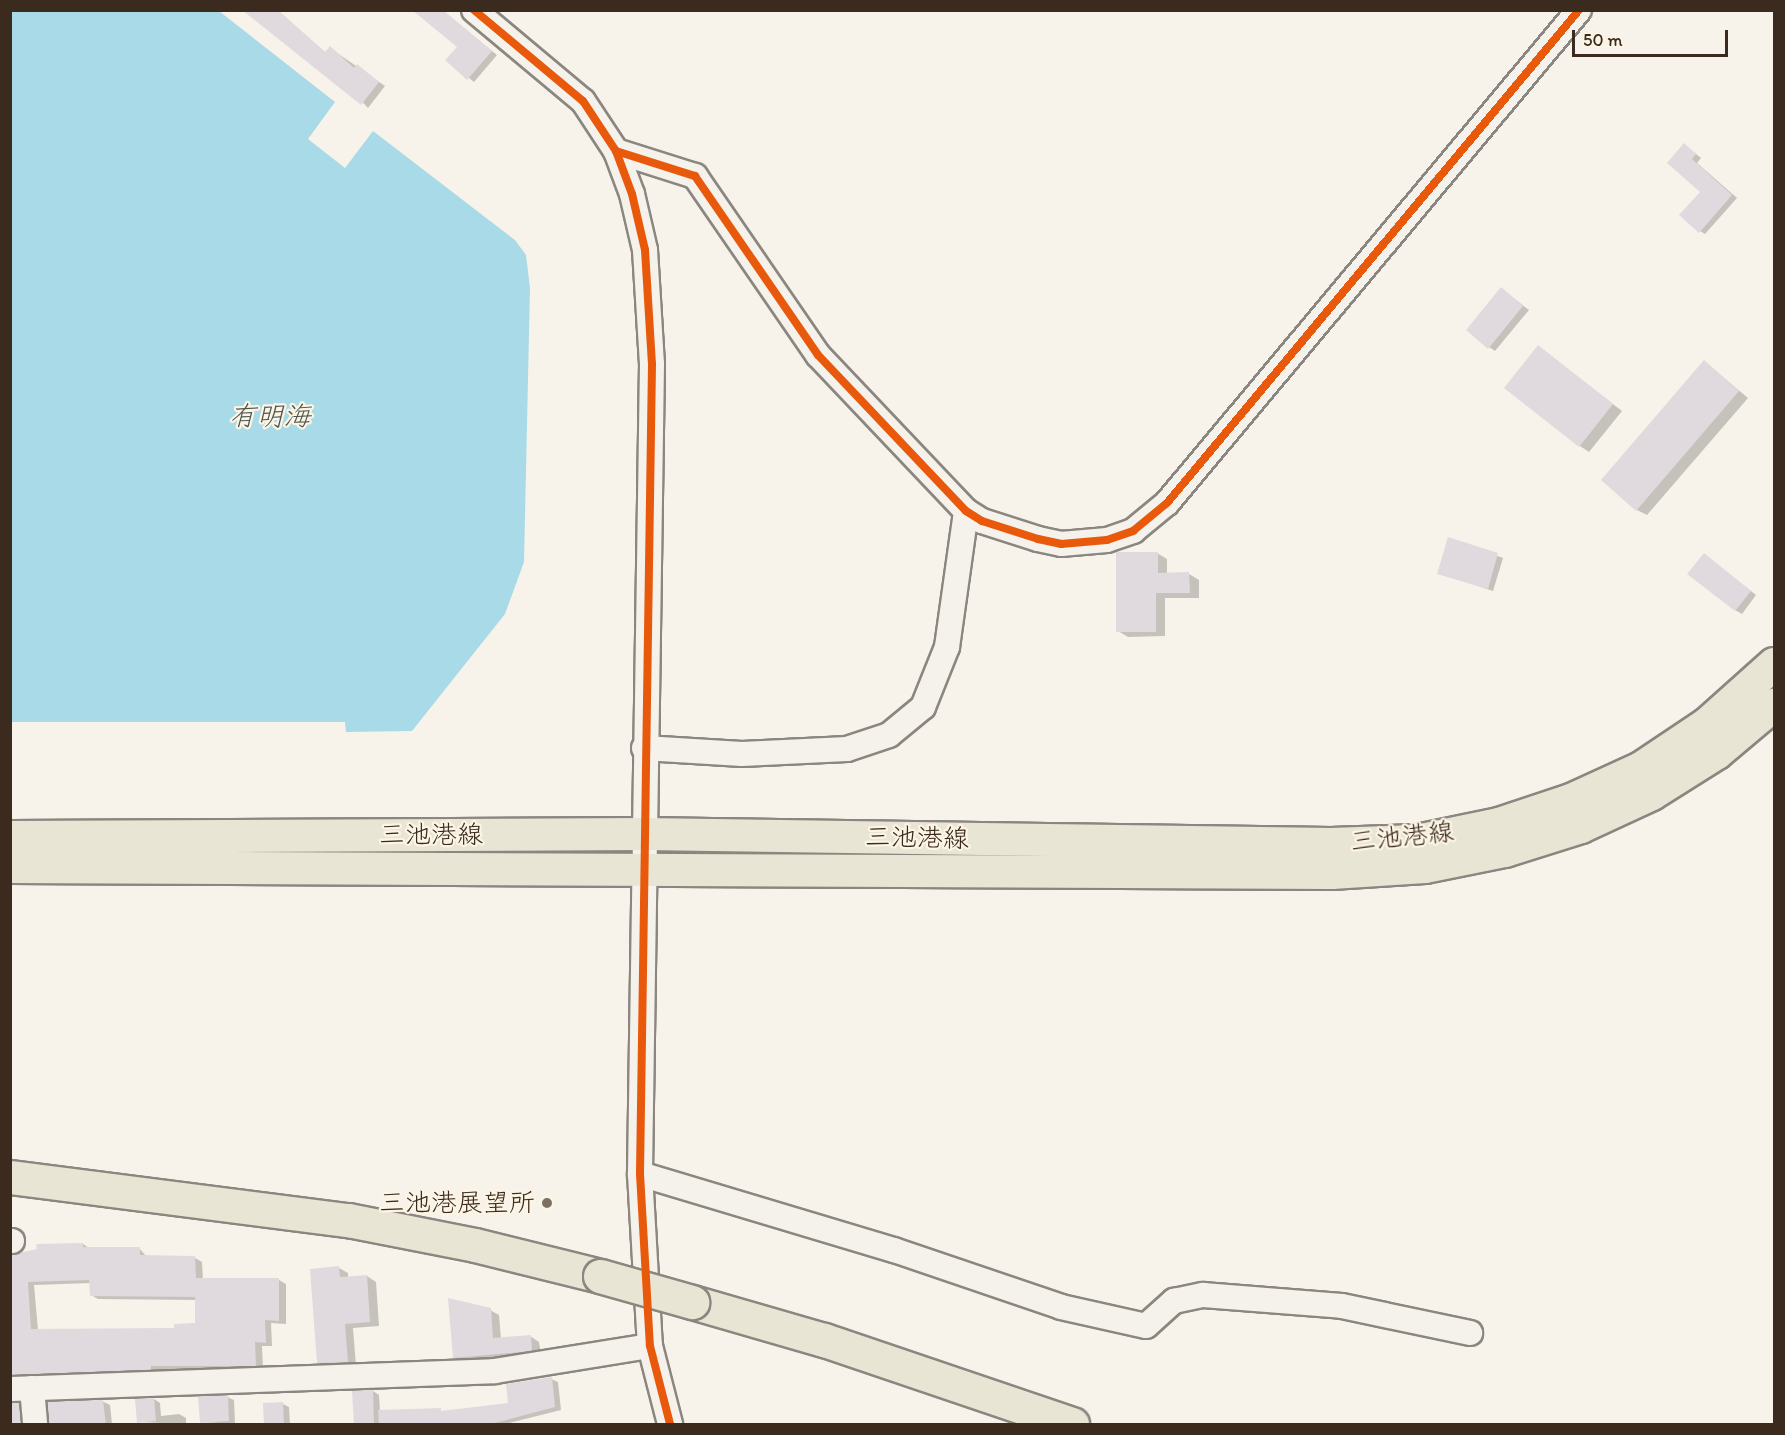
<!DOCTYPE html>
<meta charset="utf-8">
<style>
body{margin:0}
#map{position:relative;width:1785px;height:1435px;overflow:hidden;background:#f7f3ea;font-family:Itim,"Klee One",sans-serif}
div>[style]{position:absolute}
.water>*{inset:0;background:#a8dae7}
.shadow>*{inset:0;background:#0003}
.building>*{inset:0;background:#e0d9de}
.roads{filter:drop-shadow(2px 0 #8b867f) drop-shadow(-2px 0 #8b867f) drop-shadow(0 2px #8b867f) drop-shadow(0 -2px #8b867f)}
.minor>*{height:24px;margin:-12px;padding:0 12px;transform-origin:12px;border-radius:12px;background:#f5f2ec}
.major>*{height:32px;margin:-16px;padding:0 16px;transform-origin:16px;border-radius:16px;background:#e9e5d5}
.highway>*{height:33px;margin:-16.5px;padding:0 16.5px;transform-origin:16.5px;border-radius:16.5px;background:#e9e5d5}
.bridges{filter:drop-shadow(2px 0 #8b867f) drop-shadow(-2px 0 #8b867f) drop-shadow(0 2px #8b867f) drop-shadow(0 -2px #8b867f)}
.highway-bridge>*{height:33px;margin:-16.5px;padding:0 16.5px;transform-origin:16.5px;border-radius:16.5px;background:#e9e5d5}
.cycleway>*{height:8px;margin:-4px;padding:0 4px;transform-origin:4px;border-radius:4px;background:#e8590c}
.dots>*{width:16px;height:16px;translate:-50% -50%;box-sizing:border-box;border:3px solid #fcf5e5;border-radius:50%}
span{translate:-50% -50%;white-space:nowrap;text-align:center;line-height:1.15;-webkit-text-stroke:4.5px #fcf5e5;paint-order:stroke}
.street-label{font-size:26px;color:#3b2a1e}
.poi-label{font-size:26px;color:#3b2a1e}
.right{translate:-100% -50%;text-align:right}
.water-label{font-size:27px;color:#4e5450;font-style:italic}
.frame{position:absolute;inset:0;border:12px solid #3b2a1e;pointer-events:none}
.scale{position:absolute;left:1572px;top:30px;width:156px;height:27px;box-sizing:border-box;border:3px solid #3b2a1e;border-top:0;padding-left:8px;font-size:18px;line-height:21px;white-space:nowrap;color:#3b2a1e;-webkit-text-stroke:4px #fcf5e5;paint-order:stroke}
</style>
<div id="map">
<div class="water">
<i style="clip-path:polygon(11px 10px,219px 11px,335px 102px,308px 139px,345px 168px,373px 131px,515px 240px,526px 255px,530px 288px,524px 562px,505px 614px,412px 731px,346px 732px,345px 722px,11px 722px)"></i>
</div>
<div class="shadow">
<i style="clip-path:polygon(277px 10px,326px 53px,330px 48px,385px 86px,368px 108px)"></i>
<i style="clip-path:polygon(441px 10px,497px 55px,474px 82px,447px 60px,459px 47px)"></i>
<i style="clip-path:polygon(1685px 145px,1701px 158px,1697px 163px,1737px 198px,1705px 234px,1700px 231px,1702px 191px)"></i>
<i style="clip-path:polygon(1507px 293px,1529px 310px,1495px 351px,1489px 347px)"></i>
<i style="clip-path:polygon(1539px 347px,1622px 411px,1589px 452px,1580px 446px)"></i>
<i style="clip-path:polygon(1705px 362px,1748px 398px,1647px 515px,1637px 510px)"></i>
<i style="clip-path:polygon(1449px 539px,1503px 558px,1493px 591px,1439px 573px)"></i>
<i style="clip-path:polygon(1157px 553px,1167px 559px,1167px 574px,1189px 574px,1199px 580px,1199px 598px,1165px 598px,1165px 636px,1128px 637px,1118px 631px)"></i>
<i style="clip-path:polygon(1710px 559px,1756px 595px,1742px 614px,1735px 610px)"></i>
<i style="clip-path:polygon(evenodd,83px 1244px,89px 1248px,139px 1248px,147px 1257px,195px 1258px,202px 1262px,203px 1280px,279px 1280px,286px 1284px,286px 1324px,271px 1323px,272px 1346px,262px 1346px,263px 1369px,158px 1370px,158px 1373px,10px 1381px,10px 1256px,83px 1244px,91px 1283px,91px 1295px,98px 1299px,196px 1300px,197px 1325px,176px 1329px,38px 1330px,34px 1285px,91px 1283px)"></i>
<i style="clip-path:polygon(339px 1268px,348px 1273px,348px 1278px,367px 1276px,376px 1282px,379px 1326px,353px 1328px,356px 1366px,327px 1368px,318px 1362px)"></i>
<i style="clip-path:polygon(490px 1310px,499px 1315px,501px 1339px,530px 1336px,539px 1342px,541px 1355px,463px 1363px,454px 1357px)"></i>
<i style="clip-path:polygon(551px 1379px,558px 1382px,561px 1410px,505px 1424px,355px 1424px,373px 1391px,379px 1395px,380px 1412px,445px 1412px,510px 1404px)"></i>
<i style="clip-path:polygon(227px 1397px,234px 1400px,235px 1424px,201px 1422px)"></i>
<i style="clip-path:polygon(154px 1399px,160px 1403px,161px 1416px,179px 1414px,186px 1418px,186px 1424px,139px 1422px)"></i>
<i style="clip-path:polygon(102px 1401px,110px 1405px,112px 1424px,49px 1424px)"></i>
<i style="clip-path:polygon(18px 1404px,26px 1409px,27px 1424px,10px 1424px)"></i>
<i style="clip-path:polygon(283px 1404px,289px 1407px,290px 1424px,265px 1424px)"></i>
</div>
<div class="building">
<i style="clip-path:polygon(242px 10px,278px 10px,325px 52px,330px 46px,354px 68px,357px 64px,379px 82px,361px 105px)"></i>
<i style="clip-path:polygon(412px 10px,443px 10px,492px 51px,467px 80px,445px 60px,457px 47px)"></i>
<i style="clip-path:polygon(1684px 143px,1696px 154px,1692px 159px,1732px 195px,1699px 233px,1679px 215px,1700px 192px,1667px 163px)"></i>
<i style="clip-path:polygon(1501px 287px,1523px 306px,1488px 349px,1466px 330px)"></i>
<i style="clip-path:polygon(1538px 345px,1613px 404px,1579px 447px,1504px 388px)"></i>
<i style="clip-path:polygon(1704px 360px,1739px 391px,1636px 511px,1601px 480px)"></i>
<i style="clip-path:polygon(1448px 537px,1498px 553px,1488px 589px,1437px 574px)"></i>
<i style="clip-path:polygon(1116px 552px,1158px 552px,1158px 573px,1189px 572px,1190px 593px,1156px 593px,1156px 632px,1116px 632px)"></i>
<i style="clip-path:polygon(1704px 553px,1751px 591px,1735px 611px,1687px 574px)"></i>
<i style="clip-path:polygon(evenodd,83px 1243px,83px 1247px,140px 1247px,140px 1255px,195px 1256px,196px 1278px,279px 1278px,279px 1321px,265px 1320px,266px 1343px,255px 1342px,256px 1366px,151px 1366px,151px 1370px,10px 1375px,10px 1255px,37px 1249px,36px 1244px,83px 1243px,89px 1280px,90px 1296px,195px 1297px,195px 1323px,174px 1324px,174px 1328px,31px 1329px,28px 1282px,89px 1280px)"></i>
<i style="clip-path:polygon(339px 1266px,340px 1277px,367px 1275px,370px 1322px,345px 1324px,348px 1362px,317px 1363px,310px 1269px)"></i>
<i style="clip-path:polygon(448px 1298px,491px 1308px,493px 1338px,531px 1335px,532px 1351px,453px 1358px)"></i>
<i style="clip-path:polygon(552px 1377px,555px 1407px,487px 1425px,379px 1425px,378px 1410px,441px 1408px,441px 1411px,508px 1403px,506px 1384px)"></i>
<i style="clip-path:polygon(373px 1390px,374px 1425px,354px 1425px,352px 1391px)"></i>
<i style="clip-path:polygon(228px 1395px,229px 1421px,200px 1423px,198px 1396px)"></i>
<i style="clip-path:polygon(154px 1398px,156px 1421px,137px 1423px,135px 1399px)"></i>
<i style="clip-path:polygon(103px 1400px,106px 1425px,49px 1425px,47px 1402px)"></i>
<i style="clip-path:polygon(283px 1402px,284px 1425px,264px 1425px,263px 1403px)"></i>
<i style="clip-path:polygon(10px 1403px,19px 1403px,21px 1425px,10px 1425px)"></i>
</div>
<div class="roads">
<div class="minor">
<i style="left:474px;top:10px;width:142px;rotate:39.9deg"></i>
<i style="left:583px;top:101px;width:60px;rotate:56.6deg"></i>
<i style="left:616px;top:151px;width:46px;rotate:69.6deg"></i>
<i style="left:632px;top:194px;width:57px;rotate:76.9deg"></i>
<i style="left:645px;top:250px;width:114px;rotate:86.5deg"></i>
<i style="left:652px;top:364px;width:810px;rotate:90.85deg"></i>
<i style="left:640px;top:1174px;width:172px;rotate:86.7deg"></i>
<i style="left:650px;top:1346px;width:81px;rotate:75.6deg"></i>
<i style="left:616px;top:151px;width:83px;rotate:17.6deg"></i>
<i style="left:695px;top:176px;width:217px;rotate:55.5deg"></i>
<i style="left:818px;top:355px;width:215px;rotate:46.5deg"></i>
<i style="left:966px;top:511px;width:19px;rotate:32deg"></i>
<i style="left:982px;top:521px;width:59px;rotate:17.8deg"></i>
<i style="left:1038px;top:539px;width:24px;rotate:12deg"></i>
<i style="left:1061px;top:544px;width:46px;rotate:-5deg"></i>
<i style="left:1107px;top:540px;width:28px;rotate:-19deg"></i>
<i style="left:1133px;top:531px;width:44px;rotate:-39.5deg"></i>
<i style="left:1167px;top:503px;width:642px;rotate:-50.11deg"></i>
<i style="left:644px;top:748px;width:98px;rotate:3.5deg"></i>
<i style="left:742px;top:754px;width:105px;rotate:-2.7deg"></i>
<i style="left:847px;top:749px;width:44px;rotate:-18.4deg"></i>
<i style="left:889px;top:735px;width:44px;rotate:-39.5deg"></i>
<i style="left:923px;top:707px;width:65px;rotate:-68.2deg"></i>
<i style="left:947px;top:647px;width:137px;rotate:-82deg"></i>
<i style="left:640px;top:1174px;width:265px;rotate:16.7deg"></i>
<i style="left:894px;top:1250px;width:176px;rotate:18.8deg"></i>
<i style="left:1061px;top:1307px;width:87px;rotate:12.6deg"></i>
<i style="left:1146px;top:1326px;width:38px;rotate:-42deg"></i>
<i style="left:1174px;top:1301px;width:30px;rotate:-12deg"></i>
<i style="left:1203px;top:1295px;width:139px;rotate:4.5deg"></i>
<i style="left:1342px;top:1306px;width:131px;rotate:11.9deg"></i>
<i style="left:10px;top:1241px;width:2px"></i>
<i style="left:32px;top:1388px;width:36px;rotate:85deg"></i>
<i style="left:10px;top:1389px;width:485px;rotate:-2.1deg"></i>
<i style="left:495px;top:1371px;width:157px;rotate:-9.2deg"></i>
</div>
<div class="major">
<i style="left:10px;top:837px;width:635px;rotate:-0.27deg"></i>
<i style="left:645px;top:834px;width:686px;rotate:0.84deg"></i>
<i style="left:1331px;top:844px;width:86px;rotate:-2deg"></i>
<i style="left:1417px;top:841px;width:84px;rotate:-11.7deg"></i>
<i style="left:1499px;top:824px;width:76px;rotate:-18.4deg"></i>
<i style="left:1571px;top:800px;width:77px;rotate:-24.6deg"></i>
<i style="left:1641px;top:768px;width:79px;rotate:-33.7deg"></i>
<i style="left:1707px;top:724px;width:90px;rotate:-41.8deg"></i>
<i style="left:10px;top:867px;width:1322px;rotate:0.26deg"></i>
<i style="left:1332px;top:873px;width:93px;rotate:-3.7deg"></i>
<i style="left:1425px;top:867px;width:82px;rotate:-11.3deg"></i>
<i style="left:1505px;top:851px;width:80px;rotate:-17.5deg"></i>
<i style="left:1581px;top:827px;width:78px;rotate:-24.9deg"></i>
<i style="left:1652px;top:794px;width:77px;rotate:-32.2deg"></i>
<i style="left:1717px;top:753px;width:75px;rotate:-40.1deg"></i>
</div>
<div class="highway">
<i style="left:10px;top:1177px;width:341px;rotate:7.3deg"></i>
<i style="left:348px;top:1220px;width:129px;rotate:11.1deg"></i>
<i style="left:475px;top:1245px;width:129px;rotate:13.9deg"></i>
<i style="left:692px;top:1302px;width:137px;rotate:16.1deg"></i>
<i style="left:824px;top:1340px;width:262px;rotate:18.7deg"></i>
</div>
</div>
<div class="bridges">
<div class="highway-bridge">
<i style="left:600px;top:1276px;width:96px;rotate:15.8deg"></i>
</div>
</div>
<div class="cycleway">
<i style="left:474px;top:10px;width:142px;rotate:39.9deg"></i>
<i style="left:583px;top:101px;width:60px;rotate:56.6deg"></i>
<i style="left:616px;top:151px;width:46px;rotate:69.6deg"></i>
<i style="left:632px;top:194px;width:57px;rotate:76.9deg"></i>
<i style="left:645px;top:250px;width:114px;rotate:86.5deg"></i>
<i style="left:652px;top:364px;width:810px;rotate:90.85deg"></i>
<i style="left:640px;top:1174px;width:172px;rotate:86.7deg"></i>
<i style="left:650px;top:1346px;width:81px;rotate:75.6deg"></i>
<i style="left:616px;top:151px;width:83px;rotate:17.6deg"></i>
<i style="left:695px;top:176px;width:217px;rotate:55.5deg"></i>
<i style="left:818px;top:355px;width:215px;rotate:46.5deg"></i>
<i style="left:966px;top:511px;width:19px;rotate:32deg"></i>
<i style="left:982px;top:521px;width:59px;rotate:17.8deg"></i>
<i style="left:1038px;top:539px;width:24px;rotate:12deg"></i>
<i style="left:1061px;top:544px;width:46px;rotate:-5deg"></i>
<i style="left:1107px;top:540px;width:28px;rotate:-19deg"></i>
<i style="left:1133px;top:531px;width:44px;rotate:-39.5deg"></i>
<i style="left:1167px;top:503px;width:642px;rotate:-50.11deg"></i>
</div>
<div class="dots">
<i style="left:547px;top:1203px;background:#7d7065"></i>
</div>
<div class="street-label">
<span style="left:431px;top:835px">三池港線</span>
<span style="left:1402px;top:837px;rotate:-6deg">三池港線</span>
<span style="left:917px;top:838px;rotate:1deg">三池港線</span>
</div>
<div class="poi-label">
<span class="right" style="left:535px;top:1203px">三池港展望所</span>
</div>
<div class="water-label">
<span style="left:270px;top:416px">有明海</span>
</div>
<div class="frame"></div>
<div class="scale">50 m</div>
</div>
